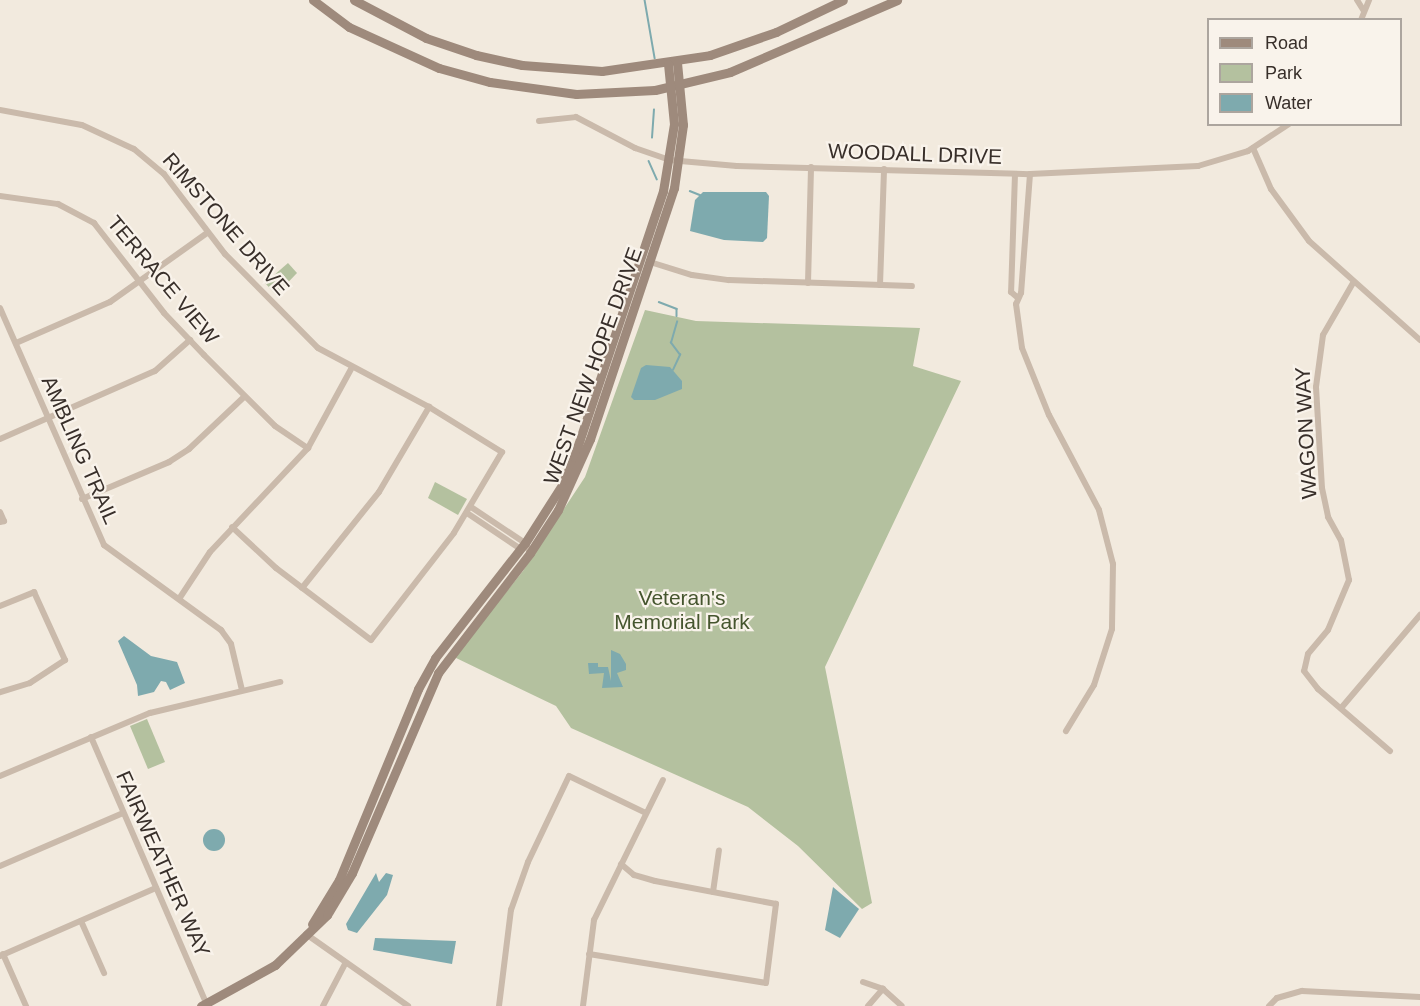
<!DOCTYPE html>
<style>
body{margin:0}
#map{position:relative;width:1420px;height:1006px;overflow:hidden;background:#f2eade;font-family:Helvetica,sans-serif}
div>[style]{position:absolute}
.green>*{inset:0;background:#b4c19f}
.water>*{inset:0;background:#7eaaae}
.round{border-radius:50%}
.stream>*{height:1.5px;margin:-0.75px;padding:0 0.75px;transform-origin:0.75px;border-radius:0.75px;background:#7eaaae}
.street>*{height:6px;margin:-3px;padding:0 3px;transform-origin:3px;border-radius:3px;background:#cabaab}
.secondary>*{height:9px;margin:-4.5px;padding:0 4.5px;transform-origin:4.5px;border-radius:4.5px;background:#9e8a7c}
span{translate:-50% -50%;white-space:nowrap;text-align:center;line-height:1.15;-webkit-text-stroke:4.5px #f9f3eb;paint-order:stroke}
.street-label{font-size:21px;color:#382f2a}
.park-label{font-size:21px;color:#45552e}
.legend{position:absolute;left:1207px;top:18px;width:195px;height:108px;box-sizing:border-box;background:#f9f3eb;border:2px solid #aca59e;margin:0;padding:8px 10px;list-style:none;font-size:18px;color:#382f2a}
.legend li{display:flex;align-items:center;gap:12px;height:30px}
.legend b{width:30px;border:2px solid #aca59e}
</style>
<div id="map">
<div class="green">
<i style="clip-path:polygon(288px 263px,297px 273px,276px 295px,265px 283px)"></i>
<i style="clip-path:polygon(645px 310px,696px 321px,920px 328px,913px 366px,961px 381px,825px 667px,872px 903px,862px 909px,798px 846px,748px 807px,571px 728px,556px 706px,454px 657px,523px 571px,585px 477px)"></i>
<i style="clip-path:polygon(435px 482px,467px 499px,458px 515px,428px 498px)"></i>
<i style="clip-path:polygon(147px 719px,165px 762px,148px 769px,130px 726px)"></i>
</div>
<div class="water">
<i style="clip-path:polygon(703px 192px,766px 192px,769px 196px,767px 238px,763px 242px,724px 240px,690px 231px,695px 200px)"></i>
<i style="clip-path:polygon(646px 365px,670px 367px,682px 381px,682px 389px,655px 400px,634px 400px,631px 397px,641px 368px)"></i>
<i style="clip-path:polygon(124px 636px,151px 656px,177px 662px,185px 683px,170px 690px,166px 682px,161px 681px,154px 692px,138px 696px,137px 685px,118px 641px)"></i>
<i style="clip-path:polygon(611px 650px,620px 654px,626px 664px,626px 670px,617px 673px,623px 687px,602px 688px,604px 673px,589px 674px,588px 663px,598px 663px,598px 667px,608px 667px,611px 681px)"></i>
<i class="round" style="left:203px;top:829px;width:22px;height:22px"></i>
<i style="clip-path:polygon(376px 873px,379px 882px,386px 873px,393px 875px,387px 895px,357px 933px,348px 930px,346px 924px)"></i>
<i style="clip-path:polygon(833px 887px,859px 909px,840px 938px,825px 930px)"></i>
<i style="clip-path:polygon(375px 938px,456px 941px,452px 964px,373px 950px)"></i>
</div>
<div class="stream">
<i style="left:645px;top:0;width:59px;rotate:80.2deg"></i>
<i style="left:652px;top:138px;width:28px;rotate:-86deg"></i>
<i style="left:649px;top:161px;width:20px;rotate:66deg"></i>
<i style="left:690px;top:191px;width:11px;rotate:22deg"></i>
<i style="left:659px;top:302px;width:19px;rotate:21deg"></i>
<i style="left:677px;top:309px;width:7px;rotate:90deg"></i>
<i style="left:673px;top:370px;width:17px;rotate:-65deg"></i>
<i style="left:680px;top:355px;width:15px;rotate:-127deg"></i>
<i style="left:671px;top:343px;width:22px;rotate:-74deg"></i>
</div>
<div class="street">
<i style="left:1357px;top:0;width:13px;rotate:58deg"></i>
<i style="left:1361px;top:20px;width:22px;rotate:-68deg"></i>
<i style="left:0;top:110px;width:83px;rotate:10.4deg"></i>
<i style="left:82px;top:125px;width:57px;rotate:24.8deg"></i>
<i style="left:134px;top:149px;width:39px;rotate:40deg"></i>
<i style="left:164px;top:174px;width:101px;rotate:52.7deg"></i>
<i style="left:225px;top:254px;width:132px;rotate:45.3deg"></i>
<i style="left:318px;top:348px;width:126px;rotate:28deg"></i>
<i style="left:429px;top:407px;width:86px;rotate:31.7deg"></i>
<i style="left:502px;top:452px;width:94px;rotate:120.7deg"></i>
<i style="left:454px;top:533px;width:135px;rotate:127.8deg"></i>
<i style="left:371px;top:640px;width:119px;rotate:-142.8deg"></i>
<i style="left:276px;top:568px;width:60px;rotate:-137deg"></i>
<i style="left:539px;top:121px;width:37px;rotate:-6deg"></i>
<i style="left:576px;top:117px;width:67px;rotate:27.7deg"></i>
<i style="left:635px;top:148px;width:36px;rotate:19deg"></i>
<i style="left:669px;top:160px;width:68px;rotate:5deg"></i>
<i style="left:737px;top:166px;width:293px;rotate:1.6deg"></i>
<i style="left:1030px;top:174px;width:168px;rotate:-2.7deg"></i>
<i style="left:1198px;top:166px;width:52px;rotate:-16.7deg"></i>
<i style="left:1248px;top:151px;width:49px;rotate:-33.4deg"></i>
<i style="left:1253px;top:148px;width:45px;rotate:66.3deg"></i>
<i style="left:1271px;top:189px;width:64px;rotate:53.8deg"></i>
<i style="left:1309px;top:241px;width:149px;rotate:41.7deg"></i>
<i style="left:1015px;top:174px;width:118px;rotate:91.9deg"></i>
<i style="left:1011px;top:292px;width:8px;rotate:40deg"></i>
<i style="left:1030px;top:174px;width:119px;rotate:94.3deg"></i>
<i style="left:1021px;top:293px;width:12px;rotate:114deg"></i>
<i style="left:1016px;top:304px;width:44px;rotate:82.2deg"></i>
<i style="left:1022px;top:348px;width:72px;rotate:68.1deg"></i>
<i style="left:1049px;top:415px;width:107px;rotate:62.2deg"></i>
<i style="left:1099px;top:510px;width:56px;rotate:75.5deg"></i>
<i style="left:1113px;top:564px;width:65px;rotate:90.9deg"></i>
<i style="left:1112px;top:629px;width:59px;rotate:107.8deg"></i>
<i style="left:1094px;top:685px;width:54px;rotate:121.3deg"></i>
<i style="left:0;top:196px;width:59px;rotate:7.9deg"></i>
<i style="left:58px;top:204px;width:41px;rotate:27.8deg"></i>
<i style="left:94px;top:223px;width:114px;rotate:52.1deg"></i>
<i style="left:164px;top:313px;width:58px;rotate:46.4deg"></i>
<i style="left:204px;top:355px;width:100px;rotate:45deg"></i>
<i style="left:275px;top:426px;width:40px;rotate:34deg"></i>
<i style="left:650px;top:262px;width:44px;rotate:17.2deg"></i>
<i style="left:692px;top:275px;width:37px;rotate:8deg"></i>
<i style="left:729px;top:280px;width:183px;rotate:1.9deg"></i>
<i style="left:808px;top:283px;width:116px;rotate:-88.5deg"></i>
<i style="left:1353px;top:283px;width:60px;rotate:120deg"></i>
<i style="left:1323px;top:335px;width:52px;rotate:97.7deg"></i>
<i style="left:1316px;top:387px;width:101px;rotate:86.6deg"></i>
<i style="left:1322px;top:488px;width:30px;rotate:78deg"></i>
<i style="left:1328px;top:517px;width:26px;rotate:61deg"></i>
<i style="left:1341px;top:540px;width:41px;rotate:78.7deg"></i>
<i style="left:1349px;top:580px;width:54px;rotate:112.8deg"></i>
<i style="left:1328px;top:630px;width:31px;rotate:130deg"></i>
<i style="left:1308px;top:654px;width:17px;rotate:103deg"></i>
<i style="left:1304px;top:671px;width:23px;rotate:52deg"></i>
<i style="left:1318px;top:689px;width:95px;rotate:40.7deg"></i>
<i style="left:880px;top:285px;width:116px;rotate:-88deg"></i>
<i style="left:0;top:308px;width:259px;rotate:66.3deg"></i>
<i style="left:104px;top:545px;width:145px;rotate:36deg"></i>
<i style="left:221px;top:630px;width:17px;rotate:54deg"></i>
<i style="left:231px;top:644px;width:47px;rotate:76.6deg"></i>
<i style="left:16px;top:343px;width:103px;rotate:-23.6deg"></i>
<i style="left:110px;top:302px;width:119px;rotate:-35.4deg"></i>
<i style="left:0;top:439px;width:169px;rotate:-23.7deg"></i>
<i style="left:155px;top:371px;width:47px;rotate:-41.5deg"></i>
<i style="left:82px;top:499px;width:95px;rotate:-23deg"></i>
<i style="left:169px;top:462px;width:24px;rotate:-33deg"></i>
<i style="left:189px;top:449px;width:76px;rotate:-43.4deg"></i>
<i style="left:471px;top:507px;width:65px;rotate:33.7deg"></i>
<i style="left:525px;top:543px;width:11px;rotate:63deg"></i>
<i style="left:0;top:512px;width:10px;rotate:66deg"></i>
<i style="left:4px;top:521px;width:4px;rotate:166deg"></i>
<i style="left:467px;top:513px;width:66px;rotate:33.9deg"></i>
<i style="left:302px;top:588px;width:123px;rotate:-51.3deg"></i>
<i style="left:379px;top:492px;width:99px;rotate:-59.5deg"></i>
<i style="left:179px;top:599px;width:56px;rotate:-56.6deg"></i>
<i style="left:210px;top:552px;width:143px;rotate:-46.7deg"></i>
<i style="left:308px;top:448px;width:90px;rotate:-61.4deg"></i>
<i style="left:0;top:606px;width:37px;rotate:-22deg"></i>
<i style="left:34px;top:592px;width:75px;rotate:65.5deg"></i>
<i style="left:65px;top:660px;width:42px;rotate:146.7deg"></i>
<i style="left:30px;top:683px;width:31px;rotate:163deg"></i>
<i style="left:1342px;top:707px;width:121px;rotate:-49.7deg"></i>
<i style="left:91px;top:737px;width:290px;rotate:66.6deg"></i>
<i style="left:0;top:776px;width:163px;rotate:-22.8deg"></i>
<i style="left:150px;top:713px;width:134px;rotate:-13.4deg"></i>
<i style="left:0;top:866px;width:134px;rotate:-23.3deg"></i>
<i style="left:713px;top:892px;width:42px;rotate:-81.9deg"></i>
<i style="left:81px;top:921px;width:57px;rotate:66.1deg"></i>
<i style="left:306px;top:934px;width:125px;rotate:35.2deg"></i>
<i style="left:3px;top:954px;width:57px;rotate:66.1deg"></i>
<i style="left:589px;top:954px;width:179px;rotate:9.3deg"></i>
<i style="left:766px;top:983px;width:80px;rotate:-82.8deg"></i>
<i style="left:776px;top:904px;width:123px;rotate:-169.2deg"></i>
<i style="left:655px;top:881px;width:22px;rotate:-164deg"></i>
<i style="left:634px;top:875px;width:17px;rotate:-140deg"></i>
<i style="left:0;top:956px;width:170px;rotate:-23.6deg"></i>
<i style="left:863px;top:982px;width:21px;rotate:19deg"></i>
<i style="left:883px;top:989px;width:25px;rotate:42deg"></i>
<i style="left:323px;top:1006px;width:47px;rotate:-62.4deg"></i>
<i style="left:499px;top:1006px;width:97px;rotate:-82.9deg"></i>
<i style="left:511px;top:910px;width:51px;rotate:-70.5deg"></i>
<i style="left:528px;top:862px;width:95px;rotate:-64.5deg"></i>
<i style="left:569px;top:776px;width:85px;rotate:25.7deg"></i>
<i style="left:583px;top:1006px;width:87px;rotate:-82.7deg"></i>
<i style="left:594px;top:920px;width:156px;rotate:-63.8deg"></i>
<i style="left:868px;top:1006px;width:23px;rotate:-49deg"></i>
<i style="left:1269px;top:1006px;width:11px;rotate:-45deg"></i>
<i style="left:1277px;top:998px;width:26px;rotate:-16deg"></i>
<i style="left:1302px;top:991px;width:118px;rotate:2.9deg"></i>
</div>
<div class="secondary">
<i style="left:313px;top:0;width:45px;rotate:36.9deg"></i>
<i style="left:349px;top:27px;width:99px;rotate:24.5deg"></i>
<i style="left:439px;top:68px;width:53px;rotate:15.4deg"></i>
<i style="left:490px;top:82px;width:87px;rotate:7.9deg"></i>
<i style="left:576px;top:94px;width:79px;rotate:-2.9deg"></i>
<i style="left:655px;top:90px;width:77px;rotate:-13.5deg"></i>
<i style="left:730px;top:72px;width:182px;rotate:-23.3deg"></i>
<i style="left:354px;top:0;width:81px;rotate:27.8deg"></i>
<i style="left:426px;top:38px;width:53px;rotate:18.8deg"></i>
<i style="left:476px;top:55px;width:47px;rotate:12.3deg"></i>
<i style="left:522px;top:65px;width:80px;rotate:4.3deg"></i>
<i style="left:602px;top:71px;width:109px;rotate:-8.4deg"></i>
<i style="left:710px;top:55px;width:70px;rotate:-19.2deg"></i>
<i style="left:776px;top:32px;width:74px;rotate:-25.5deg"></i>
<i style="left:312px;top:924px;width:52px;rotate:-58.5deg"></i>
<i style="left:339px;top:880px;width:207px;rotate:-67.5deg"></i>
<i style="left:418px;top:689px;width:35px;rotate:-61deg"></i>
<i style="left:435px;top:658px;width:146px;rotate:-52deg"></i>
<i style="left:525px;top:543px;width:69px;rotate:-57.5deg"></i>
<i style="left:562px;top:485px;width:30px;rotate:-67deg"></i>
<i style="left:574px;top:457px;width:280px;rotate:-71.5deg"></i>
<i style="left:663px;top:191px;width:68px;rotate:-80.7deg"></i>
<i style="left:674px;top:124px;width:60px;rotate:-95.7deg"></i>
<i style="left:201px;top:1006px;width:85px;rotate:-29deg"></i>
<i style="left:275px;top:965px;width:72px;rotate:-43.9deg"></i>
<i style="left:327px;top:915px;width:49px;rotate:-59.2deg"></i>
<i style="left:352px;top:873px;width:218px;rotate:-66.7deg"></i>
<i style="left:438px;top:673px;width:151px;rotate:-52.5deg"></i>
<i style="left:530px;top:553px;width:51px;rotate:-56.9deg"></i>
<i style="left:558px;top:510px;width:78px;rotate:-65.7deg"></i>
<i style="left:590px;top:439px;width:265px;rotate:-71.5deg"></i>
<i style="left:674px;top:188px;width:64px;rotate:-81.9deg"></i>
<i style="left:683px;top:125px;width:62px;rotate:-95.5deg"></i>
</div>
<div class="street-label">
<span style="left:915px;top:154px;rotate:2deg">WOODALL DRIVE</span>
<span style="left:226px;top:224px;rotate:49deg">RIMSTONE DRIVE</span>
<span style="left:163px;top:280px;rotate:50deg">TERRACE VIEW</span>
<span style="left:593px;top:366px;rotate:-70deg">WEST NEW HOPE DRIVE</span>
<span style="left:1306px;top:433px;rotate:-93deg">WAGON WAY</span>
<span style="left:80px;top:450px;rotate:66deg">AMBLING TRAIL</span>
<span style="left:163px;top:864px;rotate:66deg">FAIRWEATHER WAY</span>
</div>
<div class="park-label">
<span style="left:682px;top:610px">Veteran's<br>Memorial Park</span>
</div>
<ul class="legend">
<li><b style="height:8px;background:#9e8a7c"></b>Road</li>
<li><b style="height:16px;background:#b4c19f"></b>Park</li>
<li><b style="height:16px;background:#7eaaae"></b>Water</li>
</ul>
</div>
